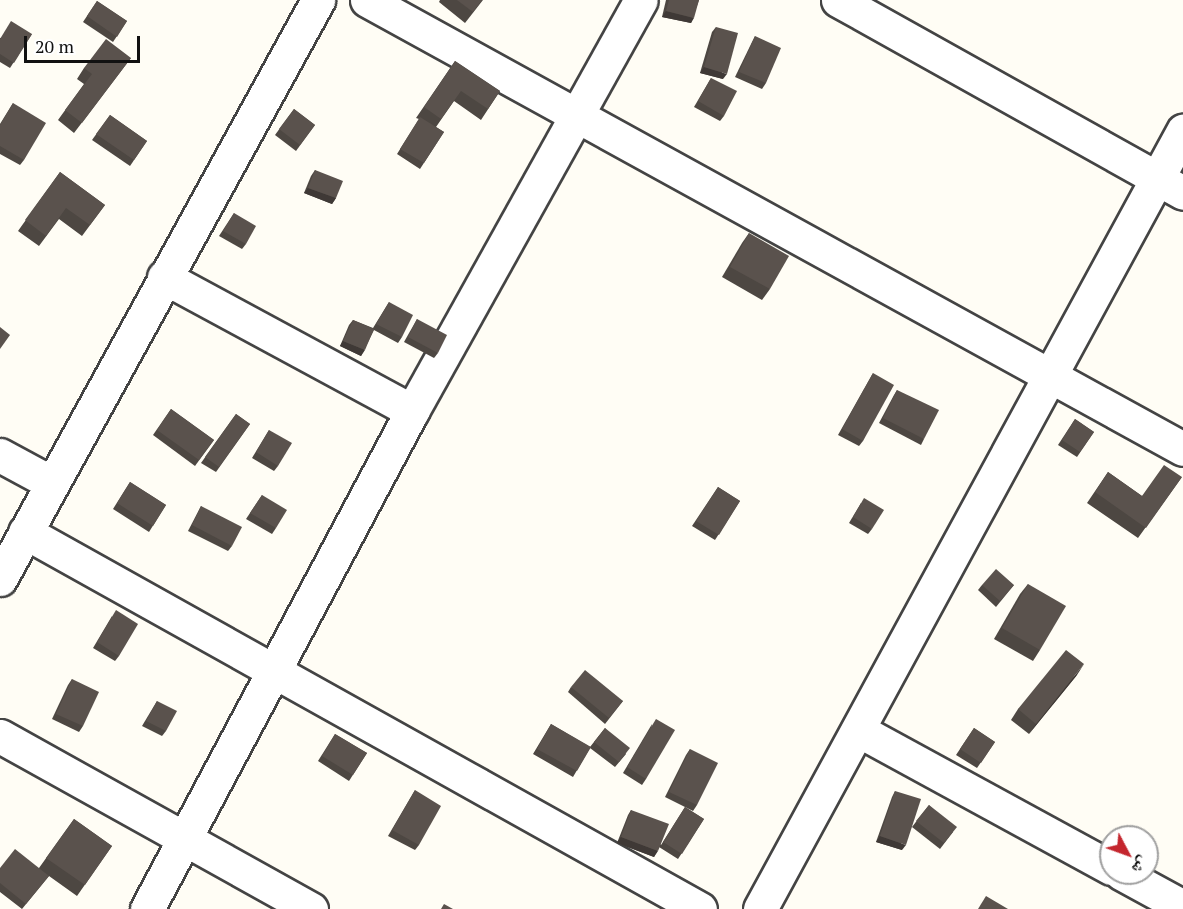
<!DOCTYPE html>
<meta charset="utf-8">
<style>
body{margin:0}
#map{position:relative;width:1183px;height:909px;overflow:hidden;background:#fffdf5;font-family:"PT Serif","Noto Naskh Arabic",serif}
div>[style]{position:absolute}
.roads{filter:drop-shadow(2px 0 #444) drop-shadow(-2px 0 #444) drop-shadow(0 2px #444) drop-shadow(0 -2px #444)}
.minor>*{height:33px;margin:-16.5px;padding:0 16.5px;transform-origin:16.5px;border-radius:16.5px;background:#fff}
.wall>*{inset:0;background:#4d4742}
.shaded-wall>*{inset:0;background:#3f3936}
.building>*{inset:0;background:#5a524d}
span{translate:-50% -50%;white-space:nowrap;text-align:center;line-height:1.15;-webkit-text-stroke:6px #fff;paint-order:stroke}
.north{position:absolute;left:1099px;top:825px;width:60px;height:60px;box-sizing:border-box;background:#fff;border:2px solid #a0a0a0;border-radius:50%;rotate:131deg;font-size:16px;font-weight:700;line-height:24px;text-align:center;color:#111}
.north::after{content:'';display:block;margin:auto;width:21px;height:27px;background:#c4262e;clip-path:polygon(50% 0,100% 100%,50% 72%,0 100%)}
.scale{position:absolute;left:24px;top:36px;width:116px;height:27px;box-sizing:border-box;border:3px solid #111;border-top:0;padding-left:8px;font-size:18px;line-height:21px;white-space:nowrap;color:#111;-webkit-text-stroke:4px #fff;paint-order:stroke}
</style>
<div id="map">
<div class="roads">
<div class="minor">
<i style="left:367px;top:0;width:931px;rotate:28.82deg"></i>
<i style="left:838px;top:0;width:395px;rotate:29.2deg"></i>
<i style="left:164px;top:277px;width:282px;rotate:28.4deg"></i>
<i style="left:0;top:455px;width:57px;rotate:28.4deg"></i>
<i style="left:25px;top:532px;width:773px;rotate:29.18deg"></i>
<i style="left:0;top:579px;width:661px;rotate:-61.22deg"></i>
<i style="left:858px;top:730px;width:288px;rotate:28.6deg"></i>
<i style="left:0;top:736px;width:356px;rotate:29.1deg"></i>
<i style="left:1121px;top:873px;width:71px;rotate:28.7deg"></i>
<i style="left:147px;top:909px;width:564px;rotate:-61.98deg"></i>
<i style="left:412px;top:411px;width:470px;rotate:-60.9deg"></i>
<i style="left:760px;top:909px;width:886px;rotate:-61.47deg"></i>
</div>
</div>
<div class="wall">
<i style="clip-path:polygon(440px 0,483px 0,465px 23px,439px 2px)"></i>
<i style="clip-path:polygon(666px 0,699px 0,691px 23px,662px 17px)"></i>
<i style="clip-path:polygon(97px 1px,127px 21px,113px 42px,83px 22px)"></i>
<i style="clip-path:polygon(716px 27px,723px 79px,700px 73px,712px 32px)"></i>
<i style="clip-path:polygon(32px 34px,10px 68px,0 62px,0 38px)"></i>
<i style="clip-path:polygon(755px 36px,766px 83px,762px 89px,735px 77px,752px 42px)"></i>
<i style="clip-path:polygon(131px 58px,74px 133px,58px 120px,84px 84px,77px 79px,84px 68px)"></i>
<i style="clip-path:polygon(455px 61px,500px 91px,481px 120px,454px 101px,436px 127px,444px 132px,420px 169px,397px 154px,419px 119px,416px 118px)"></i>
<i style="clip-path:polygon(711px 78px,724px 116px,720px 121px,694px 107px)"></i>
<i style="clip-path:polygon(13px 103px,24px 160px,20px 165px,0 154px,0 124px)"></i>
<i style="clip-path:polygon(294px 109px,315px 125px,296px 151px,275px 135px)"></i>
<i style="clip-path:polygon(110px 115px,147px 141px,130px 166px,92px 140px)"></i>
<i style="clip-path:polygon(315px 170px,336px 198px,332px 204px,304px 193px,311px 176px)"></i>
<i style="clip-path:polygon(60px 172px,105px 205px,82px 236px,59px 219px,39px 246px,18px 231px)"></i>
<i style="clip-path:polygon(234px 213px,246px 244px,242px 249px,219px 236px)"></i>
<i style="clip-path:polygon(749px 233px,770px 289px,762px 300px,722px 277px,742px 243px)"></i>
<i style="clip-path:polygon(389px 302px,402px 337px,398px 343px,374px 330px,361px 356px,340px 346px,349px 325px,353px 320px,373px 328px)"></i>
<i style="clip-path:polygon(417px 319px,438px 353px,434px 358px,404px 342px)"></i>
<i style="clip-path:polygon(873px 373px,863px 441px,859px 446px,838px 435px)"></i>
<i style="clip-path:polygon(897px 390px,924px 439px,921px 445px,879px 423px,894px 395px)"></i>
<i style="clip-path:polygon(171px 409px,214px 440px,195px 466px,153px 435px)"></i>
<i style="clip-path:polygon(236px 414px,250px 424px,216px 472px,201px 463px)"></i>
<i style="clip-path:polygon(1075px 419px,1094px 432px,1077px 457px,1058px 445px)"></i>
<i style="clip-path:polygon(269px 430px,278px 466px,274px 471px,252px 458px)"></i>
<i style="clip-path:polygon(1108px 472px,1142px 496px,1182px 477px,1138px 538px,1087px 503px)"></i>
<i style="clip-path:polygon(130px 482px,166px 505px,149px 532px,113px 509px)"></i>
<i style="clip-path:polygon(718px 487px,740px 501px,715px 540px,692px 526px)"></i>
<i style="clip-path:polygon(262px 495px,276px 528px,272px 534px,246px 519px)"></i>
<i style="clip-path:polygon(861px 503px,872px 529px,868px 534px,849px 523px)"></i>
<i style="clip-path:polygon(201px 506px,232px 546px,228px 551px,188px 531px)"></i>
<i style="clip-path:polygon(1028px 584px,1040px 650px,1033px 661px,994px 639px,1020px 594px)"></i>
<i style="clip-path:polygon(982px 585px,1014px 585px,996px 607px,978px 590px)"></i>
<i style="clip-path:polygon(112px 616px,119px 656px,115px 661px,93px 648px)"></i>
<i style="clip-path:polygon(1077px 675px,1029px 734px,1011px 720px,1018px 709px)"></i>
<i style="clip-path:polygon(72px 679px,83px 726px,79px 732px,52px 719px,68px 685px)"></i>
<i style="clip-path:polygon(571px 687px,623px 701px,605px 724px,568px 692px)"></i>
<i style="clip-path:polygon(157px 701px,166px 731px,162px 736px,142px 726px)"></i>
<i style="clip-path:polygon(551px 724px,590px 747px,605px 728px,626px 754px,615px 767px,590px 748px,573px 777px,533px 754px)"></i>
<i style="clip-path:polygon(652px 724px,646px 779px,642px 785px,623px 773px)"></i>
<i style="clip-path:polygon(974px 728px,995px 742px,977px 768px,956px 755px)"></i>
<i style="clip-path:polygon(335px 734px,367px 753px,349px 781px,318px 761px)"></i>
<i style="clip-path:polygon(690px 749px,697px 805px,693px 811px,665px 797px,686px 755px)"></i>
<i style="clip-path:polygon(415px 790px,419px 845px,415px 850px,388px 836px)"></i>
<i style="clip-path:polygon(895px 791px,902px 850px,876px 842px,892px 797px)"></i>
<i style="clip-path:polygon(929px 805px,953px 832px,940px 849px,912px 827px)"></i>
<i style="clip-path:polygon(685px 807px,704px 819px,678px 859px,659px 847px,654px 857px,617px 843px,628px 815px,631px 810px,661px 845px)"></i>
<i style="clip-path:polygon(74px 819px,112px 846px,77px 896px,49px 876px,22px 909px,0 892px,0 868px,39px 868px)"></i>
</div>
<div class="shaded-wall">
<i style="clip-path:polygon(666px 11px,694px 18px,691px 23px,662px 17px)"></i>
<i style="clip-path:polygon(704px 67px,727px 74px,723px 79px,700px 73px)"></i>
<i style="clip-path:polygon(308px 188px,336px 198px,332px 204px,304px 193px)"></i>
<i style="clip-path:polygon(343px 341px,365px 350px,361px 356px,340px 346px)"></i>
<i style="clip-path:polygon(1084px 664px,1077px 675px,1029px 734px,1036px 724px)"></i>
<i style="clip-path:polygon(880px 836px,906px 845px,902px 850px,876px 842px)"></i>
<i style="clip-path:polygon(621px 837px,658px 851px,654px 857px,617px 843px)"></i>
</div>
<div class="building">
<i style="clip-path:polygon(457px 0,482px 0,473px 12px)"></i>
<i style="clip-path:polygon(669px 0,699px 0,694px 18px,666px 11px)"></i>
<i style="clip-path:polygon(97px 1px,127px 21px,117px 37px,87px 16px)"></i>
<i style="clip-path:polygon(11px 21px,32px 34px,14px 63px,0 54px,0 39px)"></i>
<i style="clip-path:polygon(716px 27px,738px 33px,727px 74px,704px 67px)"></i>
<i style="clip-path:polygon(755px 36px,781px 48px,766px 83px,739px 72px)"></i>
<i style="clip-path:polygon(106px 39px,131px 58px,82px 123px,65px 110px,92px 74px,84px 68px)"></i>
<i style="clip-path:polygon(455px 61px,500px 91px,488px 109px,461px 91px,441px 119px,424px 107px)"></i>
<i style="clip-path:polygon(711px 78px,737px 91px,724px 116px,698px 101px)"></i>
<i style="clip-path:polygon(13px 103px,46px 123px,24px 160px,0 146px,0 125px)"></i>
<i style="clip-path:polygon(294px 109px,315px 125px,300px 145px,279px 129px)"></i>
<i style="clip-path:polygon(110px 115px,147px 141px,134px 160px,96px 134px)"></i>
<i style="clip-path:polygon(420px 117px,444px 132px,424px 163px,400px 149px)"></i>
<i style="clip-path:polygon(315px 170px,343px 181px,336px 198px,308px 188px)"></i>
<i style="clip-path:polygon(60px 172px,105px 205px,90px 225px,66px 208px,46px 236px,25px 220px)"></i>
<i style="clip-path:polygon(234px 213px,256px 226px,246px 244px,223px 231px)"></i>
<i style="clip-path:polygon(749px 233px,789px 256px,770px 289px,730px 267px)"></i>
<i style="clip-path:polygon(389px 302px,413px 315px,402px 337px,376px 324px)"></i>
<i style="clip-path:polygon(417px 319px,447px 335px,438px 353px,408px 337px)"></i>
<i style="clip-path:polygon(353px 320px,374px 329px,365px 350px,343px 341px)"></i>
<i style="clip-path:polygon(0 327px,10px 335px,0 349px)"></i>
<i style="clip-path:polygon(873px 373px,894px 385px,863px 441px,842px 429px)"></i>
<i style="clip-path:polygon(897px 390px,939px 410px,924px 439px,883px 418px)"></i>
<i style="clip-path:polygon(171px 409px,214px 440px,199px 460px,157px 430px)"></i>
<i style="clip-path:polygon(236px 414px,250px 424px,219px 467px,205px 457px)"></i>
<i style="clip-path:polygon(1075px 419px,1094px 432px,1080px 452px,1062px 440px)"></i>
<i style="clip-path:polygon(269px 430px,292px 443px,278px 466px,256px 452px)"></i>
<i style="clip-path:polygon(1164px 465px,1182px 477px,1146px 528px,1095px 492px,1108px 472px,1142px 496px)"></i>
<i style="clip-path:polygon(130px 482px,166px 505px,153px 526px,117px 503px)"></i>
<i style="clip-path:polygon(718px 487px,740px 501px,719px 535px,696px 521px)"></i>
<i style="clip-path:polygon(262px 495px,287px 510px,276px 528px,250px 513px)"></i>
<i style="clip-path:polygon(864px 498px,884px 510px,872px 529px,853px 517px)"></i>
<i style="clip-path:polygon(201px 506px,242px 527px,232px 546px,192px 525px)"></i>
<i style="clip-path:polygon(996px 569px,1014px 585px,1000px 601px,982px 585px)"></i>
<i style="clip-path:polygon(1028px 584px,1066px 606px,1040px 650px,1002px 628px)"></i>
<i style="clip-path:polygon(116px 610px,138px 624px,119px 656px,97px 642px)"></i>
<i style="clip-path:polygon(1066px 650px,1084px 664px,1036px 724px,1018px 709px)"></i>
<i style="clip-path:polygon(585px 670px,623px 701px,609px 718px,571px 687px)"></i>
<i style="clip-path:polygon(72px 679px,99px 692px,83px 726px,56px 714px)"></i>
<i style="clip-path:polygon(157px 701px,177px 711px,166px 731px,146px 721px)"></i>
<i style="clip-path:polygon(656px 719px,675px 730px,646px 779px,627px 767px)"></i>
<i style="clip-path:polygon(551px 724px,591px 747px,577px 771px,537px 749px)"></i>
<i style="clip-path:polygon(605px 728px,630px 748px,619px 762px,594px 742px)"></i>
<i style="clip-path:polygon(974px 728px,995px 742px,981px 763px,960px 749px)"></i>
<i style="clip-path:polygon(335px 734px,367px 753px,353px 775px,322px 756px)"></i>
<i style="clip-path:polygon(690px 749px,718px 763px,697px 805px,669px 792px)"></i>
<i style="clip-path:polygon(415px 790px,441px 806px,419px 845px,392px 830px)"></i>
<i style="clip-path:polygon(895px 791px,921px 799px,906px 845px,880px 836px)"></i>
<i style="clip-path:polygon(929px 805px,957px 827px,944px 843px,916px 821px)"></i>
<i style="clip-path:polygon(685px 807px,704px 819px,682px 854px,663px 842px)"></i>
<i style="clip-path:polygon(631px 810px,669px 824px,658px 851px,621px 837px)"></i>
<i style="clip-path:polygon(74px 819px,112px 846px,85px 885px,46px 858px)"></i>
<i style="clip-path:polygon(15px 849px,49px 876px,26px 904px,0 883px,0 868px)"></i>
<i style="clip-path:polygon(986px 896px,1008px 909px,978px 909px)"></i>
<i style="clip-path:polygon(444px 904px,453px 909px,441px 909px)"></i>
</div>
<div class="north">ش</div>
<div class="scale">20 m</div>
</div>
